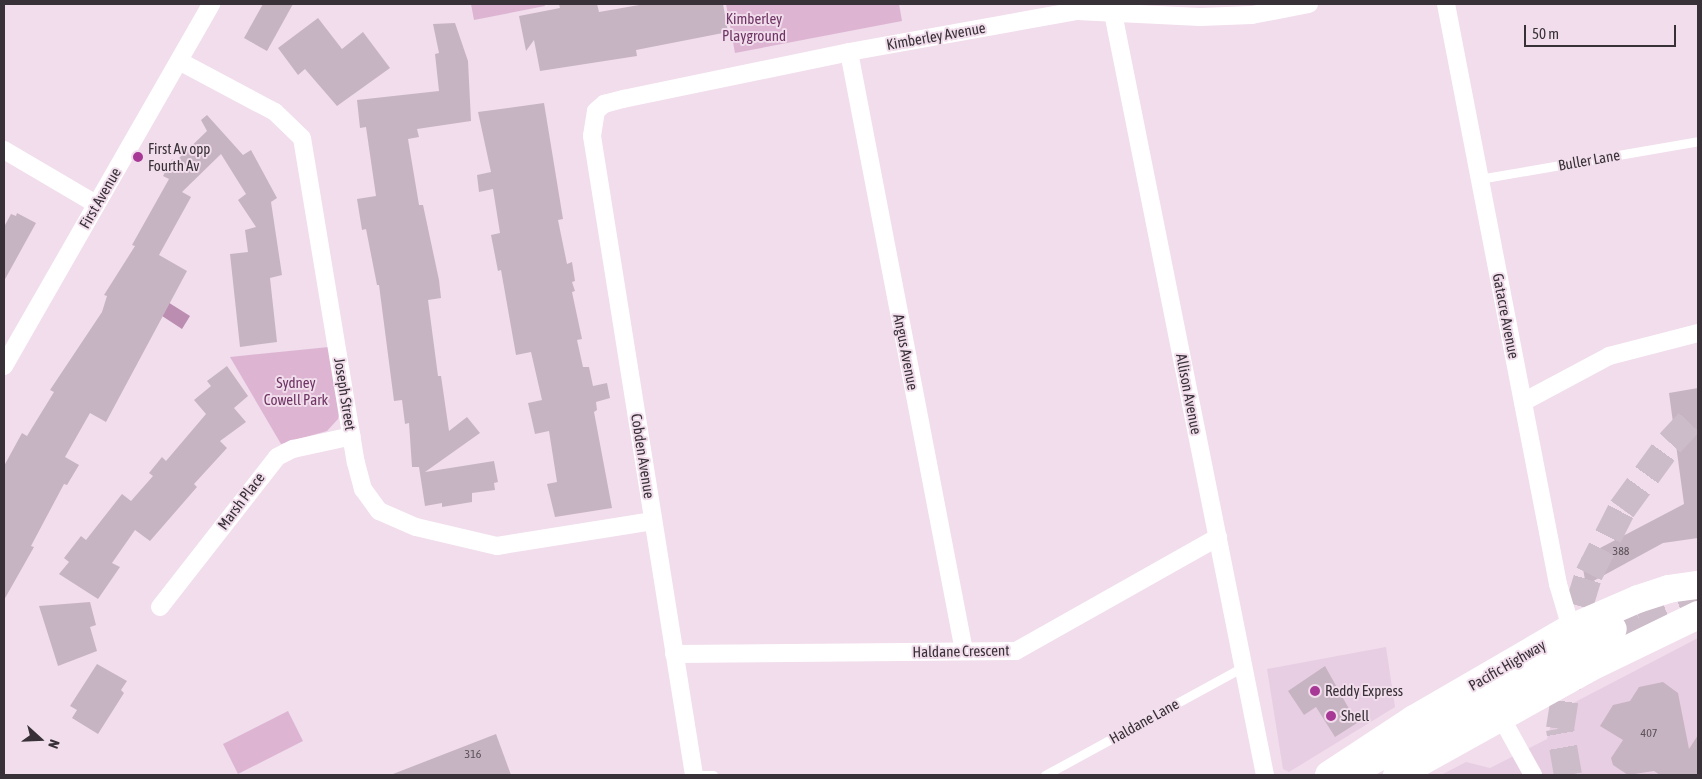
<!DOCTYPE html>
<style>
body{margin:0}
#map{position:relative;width:1702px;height:779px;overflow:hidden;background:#f1ddec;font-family:"Asap Condensed",sans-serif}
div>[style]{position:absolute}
.built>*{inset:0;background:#e8cee2}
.green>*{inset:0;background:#ddb5d3}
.water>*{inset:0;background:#bb8db1}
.building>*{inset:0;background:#c7b4c2}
.highway-tunnel>*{height:28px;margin-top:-14px;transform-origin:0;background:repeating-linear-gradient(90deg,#ccbbc8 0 28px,transparent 0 42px)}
.lane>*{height:9px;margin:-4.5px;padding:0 4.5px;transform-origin:4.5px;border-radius:4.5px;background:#fff}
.street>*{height:18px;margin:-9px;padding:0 9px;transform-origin:9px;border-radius:9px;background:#fff}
.primary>*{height:28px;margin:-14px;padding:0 14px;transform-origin:14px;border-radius:14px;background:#fff}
.highway>*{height:28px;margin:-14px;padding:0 14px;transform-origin:14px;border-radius:14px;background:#fff}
.dots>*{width:14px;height:14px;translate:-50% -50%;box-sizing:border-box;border:2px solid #f1ddec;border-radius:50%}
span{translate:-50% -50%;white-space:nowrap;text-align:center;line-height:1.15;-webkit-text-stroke:4px #f1ddec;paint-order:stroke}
.number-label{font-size:12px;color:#5c525a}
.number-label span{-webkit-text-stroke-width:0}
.park-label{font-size:15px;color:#6f3564}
.street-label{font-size:15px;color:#383137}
.poi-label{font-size:15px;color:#383137}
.left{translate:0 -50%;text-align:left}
.frame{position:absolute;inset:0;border:5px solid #383137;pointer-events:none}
.north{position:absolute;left:15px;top:714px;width:50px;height:50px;-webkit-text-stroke:4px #f1ddec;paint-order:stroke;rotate:110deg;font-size:14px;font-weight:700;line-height:20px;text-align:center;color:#383137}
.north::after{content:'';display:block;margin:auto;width:18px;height:22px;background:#383137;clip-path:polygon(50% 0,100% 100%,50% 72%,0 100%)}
.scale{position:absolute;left:1524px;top:25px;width:152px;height:22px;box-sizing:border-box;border:2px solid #383137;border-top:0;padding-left:6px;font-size:15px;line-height:18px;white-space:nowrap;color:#383137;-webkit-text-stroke:4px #f1ddec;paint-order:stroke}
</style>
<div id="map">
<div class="built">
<i style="clip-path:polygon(1698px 638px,1698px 775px,1441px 775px,1466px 762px,1490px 768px,1547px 739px,1554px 713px)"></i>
<i style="clip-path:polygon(1386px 647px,1395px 707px,1289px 772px,1283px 769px,1267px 669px)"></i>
</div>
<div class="green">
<i style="clip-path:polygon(471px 4px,544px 4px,545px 6px,474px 20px)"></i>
<i style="clip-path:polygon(726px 4px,899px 4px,902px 21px,735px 53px)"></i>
<i style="clip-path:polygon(329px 347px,340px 410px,338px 419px,327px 431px,281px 444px,230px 357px)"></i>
<i style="clip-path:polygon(288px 711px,303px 741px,238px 774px,223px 744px)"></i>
</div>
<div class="water">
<i style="clip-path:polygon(163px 299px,190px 316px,182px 329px,156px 312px)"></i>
</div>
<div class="building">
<i style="clip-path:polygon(263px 4px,293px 4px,267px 51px,244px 38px)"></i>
<i style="clip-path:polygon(559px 4px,597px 4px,599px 12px,645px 4px,723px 4px,728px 32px,636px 50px,637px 56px,540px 71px,534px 40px,526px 51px,519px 16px,560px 8px)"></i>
<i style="clip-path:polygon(318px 18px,342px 49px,363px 32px,390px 68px,337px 106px,305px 69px,298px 75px,278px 48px)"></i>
<i style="clip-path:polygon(455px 23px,468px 61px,471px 121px,417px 129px,419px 137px,408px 139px,419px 205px,423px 205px,439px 280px,441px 298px,428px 300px,438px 376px,441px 376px,449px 431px,467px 417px,480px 433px,425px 472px,494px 461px,498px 482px,494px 483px,495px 490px,472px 493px,472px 502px,442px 507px,442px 503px,425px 506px,419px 467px,412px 467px,409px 423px,405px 424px,402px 400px,394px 401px,379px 285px,377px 285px,366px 229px,362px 230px,357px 199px,376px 196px,366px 127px,360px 128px,357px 100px,439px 91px,435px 54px,439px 53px,433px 24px)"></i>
<i style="clip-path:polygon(544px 103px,563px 219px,558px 220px,567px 264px,572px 262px,575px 281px,572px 282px,575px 291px,572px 292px,582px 339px,577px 340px,583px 367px,589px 367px,593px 386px,607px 383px,610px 398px,596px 402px,597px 410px,594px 412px,612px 508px,555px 517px,547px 484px,557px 482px,549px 431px,535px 434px,528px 403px,542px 400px,531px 352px,516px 355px,501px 270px,498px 271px,491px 235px,500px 233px,493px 189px,479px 192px,477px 175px,491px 172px,478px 112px)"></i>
<i style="clip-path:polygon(207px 115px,243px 155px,251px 150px,277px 198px,271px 202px,282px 275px,270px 278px,277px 342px,240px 347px,230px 254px,248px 252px,245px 230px,256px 227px,238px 200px,246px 194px,221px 154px,182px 192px,191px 197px,159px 255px,187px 271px,106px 422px,90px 413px,65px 457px,79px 465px,67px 485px,64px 484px,31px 546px,34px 547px,4px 600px,4px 466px,22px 433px,27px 436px,54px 392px,50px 390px,102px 312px,107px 296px,104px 295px,135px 246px,132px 245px,169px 179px,163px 176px,172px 159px,176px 161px,207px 131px,201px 120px)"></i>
<i style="clip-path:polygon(17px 213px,36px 223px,4px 281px,4px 227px,11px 214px,16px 216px)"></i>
<i style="clip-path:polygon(227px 366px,248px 396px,234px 408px,246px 422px,220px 441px,227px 448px,194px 484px,197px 487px,150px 541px,135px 530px,112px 563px,120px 567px,98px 599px,59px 574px,69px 562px,64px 558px,81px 536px,86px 540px,122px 494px,131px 501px,153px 476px,149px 473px,162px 457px,166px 461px,206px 414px,194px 400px,211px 386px,207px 381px)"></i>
<i style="clip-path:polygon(1698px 388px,1698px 538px,1663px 543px,1586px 585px,1581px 558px,1684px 504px,1669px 393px)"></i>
<i style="clip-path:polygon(90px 602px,96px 625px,90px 627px,97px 651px,58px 666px,39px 606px)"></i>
<i style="clip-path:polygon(1630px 619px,1634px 621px,1628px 632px,1626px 621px)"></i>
<i style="clip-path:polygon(97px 664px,127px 681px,121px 690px,124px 693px,98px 734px,72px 718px,77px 710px,70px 706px)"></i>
<i style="clip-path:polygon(1325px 666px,1357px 723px,1335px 737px,1316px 707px,1304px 715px,1288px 691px)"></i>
<i style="clip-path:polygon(1663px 682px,1678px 693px,1689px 749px,1698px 735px,1698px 775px,1660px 775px,1654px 771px,1628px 775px,1613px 765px,1611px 758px,1623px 740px,1600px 726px,1613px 705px,1630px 701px,1639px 687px)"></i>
<i style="clip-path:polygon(496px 734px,511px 775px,393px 775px,393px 774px)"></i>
</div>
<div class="highway-tunnel">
<i style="left:1613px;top:629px;width:28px;rotate:-27deg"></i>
<i style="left:1638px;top:616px;width:64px;rotate:-20.1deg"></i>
<i style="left:1568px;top:775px;width:47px;rotate:-99.9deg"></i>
<i style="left:1560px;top:729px;width:124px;rotate:-81.2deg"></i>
<i style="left:1579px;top:606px;width:34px;rotate:-73deg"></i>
<i style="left:1589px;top:574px;width:73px;rotate:-63.1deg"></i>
<i style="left:1622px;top:509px;width:82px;rotate:-54deg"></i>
<i style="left:1670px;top:443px;width:41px;rotate:-47deg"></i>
</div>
<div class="lane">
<i style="left:1479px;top:179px;width:222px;rotate:-9.8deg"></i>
<i style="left:694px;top:775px;width:19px"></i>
<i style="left:1045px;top:775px;width:226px;rotate:-28.6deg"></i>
</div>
<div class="street">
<i style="left:1446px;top:4px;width:591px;rotate:79.07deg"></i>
<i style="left:1558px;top:584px;width:46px;rotate:73.5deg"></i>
<i style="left:1113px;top:13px;width:777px;rotate:78.72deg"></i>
<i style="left:849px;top:52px;width:610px;rotate:79.13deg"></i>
<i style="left:179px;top:61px;width:109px;rotate:28deg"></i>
<i style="left:275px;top:112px;width:37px;rotate:44deg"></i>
<i style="left:302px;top:138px;width:329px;rotate:80.6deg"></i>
<i style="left:356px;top:463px;width:27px;rotate:75deg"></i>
<i style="left:363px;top:489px;width:27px;rotate:54deg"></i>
<i style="left:379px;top:511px;width:40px;rotate:23.4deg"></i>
<i style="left:416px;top:527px;width:83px;rotate:13.2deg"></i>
<i style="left:497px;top:546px;width:158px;rotate:-9.1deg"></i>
<i style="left:4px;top:150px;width:107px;rotate:30.4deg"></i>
<i style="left:4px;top:366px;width:417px;rotate:-60.2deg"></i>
<i style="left:1523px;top:402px;width:98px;rotate:-28.1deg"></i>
<i style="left:1609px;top:356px;width:92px;rotate:-14.5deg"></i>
<i style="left:160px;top:607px;width:190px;rotate:-52deg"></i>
<i style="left:277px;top:457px;width:18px;rotate:-27deg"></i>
<i style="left:293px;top:449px;width:60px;rotate:-12.4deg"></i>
<i style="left:674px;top:654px;width:342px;rotate:-0.5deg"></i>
<i style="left:1016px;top:651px;width:232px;rotate:-29.4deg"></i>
<i style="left:1502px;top:719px;width:64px;rotate:61deg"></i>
<i style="left:694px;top:775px;width:647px;rotate:-99.07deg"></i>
<i style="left:592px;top:136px;width:25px;rotate:-81deg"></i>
<i style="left:596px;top:111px;width:11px;rotate:-41deg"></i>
<i style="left:604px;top:104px;width:20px;rotate:-15deg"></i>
<i style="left:623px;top:99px;width:231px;rotate:-11.7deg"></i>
<i style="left:849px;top:52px;width:232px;rotate:-10.2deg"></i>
<i style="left:1077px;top:11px;width:123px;rotate:2.8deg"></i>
<i style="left:1200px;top:17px;width:52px;rotate:-2.2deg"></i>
<i style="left:1252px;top:15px;width:58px;rotate:-10.9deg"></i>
</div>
<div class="primary">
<i style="left:1329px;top:775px;width:102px;rotate:-33.4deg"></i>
<i style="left:1414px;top:719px;width:181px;rotate:-30.1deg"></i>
<i style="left:1571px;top:628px;width:73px;rotate:-23.4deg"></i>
<i style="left:1638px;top:599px;width:32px;rotate:-18deg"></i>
<i style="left:1668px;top:589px;width:30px;rotate:-8deg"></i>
<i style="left:1397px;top:775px;width:220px;rotate:-29.1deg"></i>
<i style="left:1589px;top:668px;width:121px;rotate:-25.9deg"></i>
</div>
<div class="highway">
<i style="left:1346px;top:775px;width:304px;rotate:-28.7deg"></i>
</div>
<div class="dots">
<i style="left:138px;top:157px;background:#a73896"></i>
<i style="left:1315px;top:691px;background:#a73896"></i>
<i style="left:1331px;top:716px;background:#a73896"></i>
</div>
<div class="number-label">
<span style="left:1621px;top:552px">388</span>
<span style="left:1649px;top:734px">407</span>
<span style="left:473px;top:755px">316</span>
</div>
<div class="park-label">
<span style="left:754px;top:27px">Kimberley<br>Playground</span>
<span style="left:296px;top:391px">Sydney<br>Cowell Park</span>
</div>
<div class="street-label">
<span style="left:936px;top:36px;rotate:-10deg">Kimberley Avenue</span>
<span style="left:1589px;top:160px;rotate:-10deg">Buller Lane</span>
<span style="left:100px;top:198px;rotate:-60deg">First Avenue</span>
<span style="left:1506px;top:316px;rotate:79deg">Gatacre Avenue</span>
<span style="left:906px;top:352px;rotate:79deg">Angus Avenue</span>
<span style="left:345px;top:394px;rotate:81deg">Joseph Street</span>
<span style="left:1189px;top:394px;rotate:79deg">Allison Avenue</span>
<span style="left:643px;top:456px;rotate:81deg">Cobden Avenue</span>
<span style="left:241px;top:501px;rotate:-53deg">Marsh Place</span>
<span style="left:961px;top:651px;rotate:-1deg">Haldane Crescent</span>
<span style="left:1507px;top:665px;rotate:-30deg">Pacific Highway</span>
<span style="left:1144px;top:721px;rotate:-29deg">Haldane Lane</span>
</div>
<div class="poi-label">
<span class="left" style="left:148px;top:157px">First Av opp<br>Fourth Av</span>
<span class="left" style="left:1325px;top:691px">Reddy Express</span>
<span class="left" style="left:1341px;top:716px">Shell</span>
</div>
<div class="frame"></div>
<div class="north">N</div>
<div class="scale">50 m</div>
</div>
